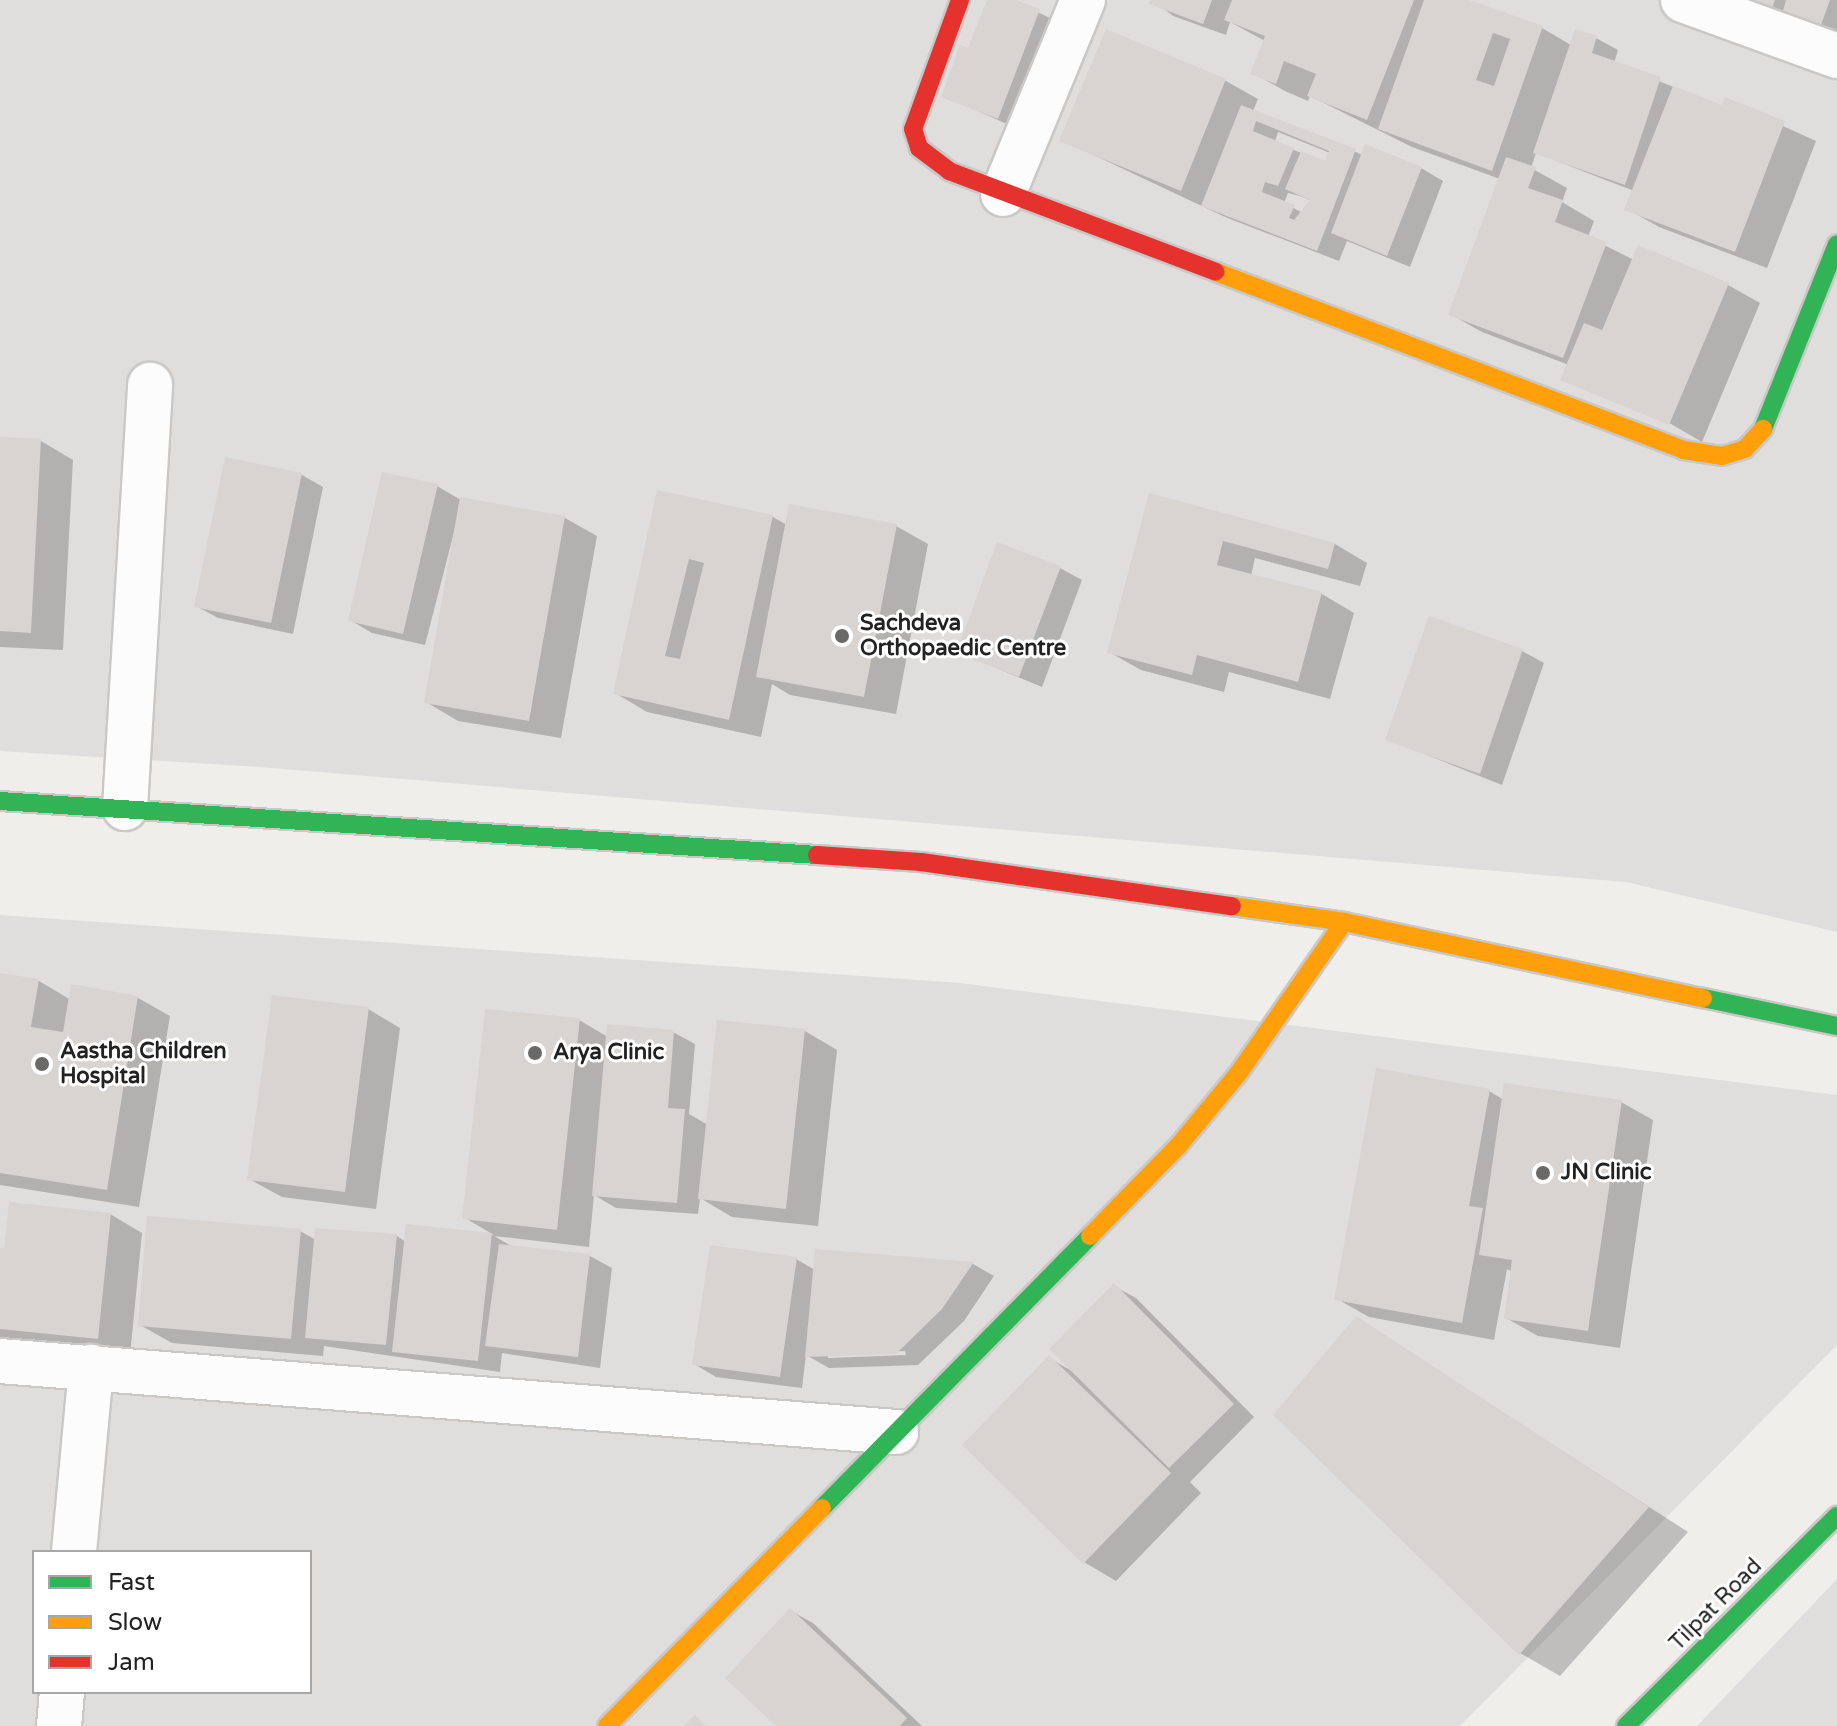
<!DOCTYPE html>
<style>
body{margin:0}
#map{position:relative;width:1837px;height:1726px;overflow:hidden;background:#f0eeeb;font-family:"Varela Round",sans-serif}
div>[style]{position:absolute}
.residential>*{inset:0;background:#dfdedc}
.shadow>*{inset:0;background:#0003}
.building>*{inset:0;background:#d7d4d2}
.roads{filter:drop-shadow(2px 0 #c9c8c7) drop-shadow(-2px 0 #c9c8c7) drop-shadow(0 2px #c9c8c7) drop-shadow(0 -2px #c9c8c7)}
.street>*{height:44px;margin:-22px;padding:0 22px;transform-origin:22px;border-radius:22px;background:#fdfcfc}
.fast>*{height:18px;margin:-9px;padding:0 9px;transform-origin:9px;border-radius:9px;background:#30b455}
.slow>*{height:18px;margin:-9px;padding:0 9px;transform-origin:9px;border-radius:9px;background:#ff9f0a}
.jam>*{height:18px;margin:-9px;padding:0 9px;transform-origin:9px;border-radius:9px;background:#e5322d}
.dots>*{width:22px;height:22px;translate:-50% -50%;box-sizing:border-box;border:4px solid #fff;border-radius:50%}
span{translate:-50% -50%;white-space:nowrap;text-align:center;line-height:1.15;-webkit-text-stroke:6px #fff;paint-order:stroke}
.poi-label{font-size:22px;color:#222;font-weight:700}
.left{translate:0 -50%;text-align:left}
.street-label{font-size:22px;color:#222}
.legend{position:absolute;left:32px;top:1550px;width:280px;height:144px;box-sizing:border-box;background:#fff;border:2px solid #a7a7a7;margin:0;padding:10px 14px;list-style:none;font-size:24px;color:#222}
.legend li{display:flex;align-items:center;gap:16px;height:40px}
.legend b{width:40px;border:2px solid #a7a7a7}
</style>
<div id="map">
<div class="residential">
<i style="clip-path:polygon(0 0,1837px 0,1837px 932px,1626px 882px,259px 767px,0 751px)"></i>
<i style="clip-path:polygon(evenodd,0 915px,960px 983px,1837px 1095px,1837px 1345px,1460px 1726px,0 1726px,0 915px,34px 1552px,310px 1552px,310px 1692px,34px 1692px,34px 1552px)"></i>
<i style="clip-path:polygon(1837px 1579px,1837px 1726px,1697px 1726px)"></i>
</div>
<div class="shadow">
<i style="clip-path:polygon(989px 0,1011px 0,1061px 23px,1020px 130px,944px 96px,970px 50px)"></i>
<i style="clip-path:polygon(1153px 0,1463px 0,1542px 28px,1571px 45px,1576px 31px,1596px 38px,1618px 50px,1614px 63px,1723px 107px,1726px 100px,1816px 141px,1767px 268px,1659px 227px,1627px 209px,1634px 191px,1536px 153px,1531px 168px,1567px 188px,1562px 202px,1594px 221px,1588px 237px,1634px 260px,1728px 285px,1760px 303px,1702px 442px,1569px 365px,1482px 332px,1450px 314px,1500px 179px,1412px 147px,1310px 96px,1308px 101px,1285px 91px,1253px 73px,1265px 41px,1230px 22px,1226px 35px,1173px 16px)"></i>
<i style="clip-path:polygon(1712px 0,1837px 0,1837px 33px,1796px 16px,1790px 29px)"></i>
<i style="clip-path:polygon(evenodd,1108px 31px,1226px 81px,1258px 99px,1253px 111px,1363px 155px,1421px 168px,1443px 181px,1410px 267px,1347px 241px,1339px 261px,1225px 217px,1062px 140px,1108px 31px,1278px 132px,1330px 153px,1327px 164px,1275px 142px,1278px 132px,1108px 31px,1288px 193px,1300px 196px,1312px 201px,1303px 213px,1284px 203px,1288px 193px)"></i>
<i style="clip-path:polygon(0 439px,41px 441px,73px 460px,63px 650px,0 647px)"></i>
<i style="clip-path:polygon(227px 459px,302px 475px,323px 487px,293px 634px,218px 618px,196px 606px)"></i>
<i style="clip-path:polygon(437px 486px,461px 500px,565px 518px,597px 536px,561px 738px,458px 721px,426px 702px,461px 505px,425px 645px,372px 633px,350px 620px)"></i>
<i style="clip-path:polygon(658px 492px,773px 517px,787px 525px,896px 526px,928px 544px,896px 714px,790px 695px,772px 684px,761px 737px,647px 712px,615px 693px)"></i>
<i style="clip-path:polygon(1150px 496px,1335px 544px,1367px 563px,1360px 586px,1255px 558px,1251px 576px,1322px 594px,1354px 613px,1330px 699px,1229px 672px,1224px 692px,1141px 670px,1109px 652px)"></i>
<i style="clip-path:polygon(1060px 568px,1082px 580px,1042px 687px,958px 652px)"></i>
<i style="clip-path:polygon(1522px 651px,1544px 663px,1502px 785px,1387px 739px)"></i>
<i style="clip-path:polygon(0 975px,39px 981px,71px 1000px,138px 998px,170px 1016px,139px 1207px,0 1185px)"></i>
<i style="clip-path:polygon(368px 1009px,400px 1028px,376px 1209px,282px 1197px,249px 1179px)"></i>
<i style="clip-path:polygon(579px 1020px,608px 1037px,673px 1032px,695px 1044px,689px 1114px,708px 1125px,805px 1031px,837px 1050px,818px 1226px,732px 1217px,700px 1198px,698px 1214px,616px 1208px,594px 1195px,589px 1247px,494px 1236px,513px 1247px,590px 1256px,612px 1268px,600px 1368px,502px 1353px,500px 1372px,324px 1346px,323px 1356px,172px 1343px,140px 1325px,300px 1231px,316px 1240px,397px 1236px,406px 1242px,408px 1226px,494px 1235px,465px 1218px)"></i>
<i style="clip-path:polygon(1489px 1091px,1504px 1100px,1621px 1102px,1653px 1120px,1620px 1348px,1538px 1336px,1506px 1318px,1513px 1272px,1507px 1269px,1494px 1340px,1369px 1317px,1337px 1299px)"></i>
<i style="clip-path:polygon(110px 1214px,142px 1233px,130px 1356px,0 1343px,0 1250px)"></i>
<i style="clip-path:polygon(evenodd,817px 1252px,973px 1264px,994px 1276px,964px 1321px,918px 1365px,829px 1368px,806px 1355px,802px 1388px,716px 1377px,694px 1364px,796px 1259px,815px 1270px,817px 1252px,905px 1351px,906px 1355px,828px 1358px,828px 1354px,905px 1351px)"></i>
<i style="clip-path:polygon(1114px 1286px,1136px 1298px,1254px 1417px,1190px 1482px,1201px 1493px,1116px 1581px,1084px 1562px,1049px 1358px,1072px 1371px)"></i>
<i style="clip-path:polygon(1356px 1318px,1688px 1532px,1560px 1676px,1520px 1653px)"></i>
<i style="clip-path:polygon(791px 1611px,813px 1623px,922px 1726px,779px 1726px)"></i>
</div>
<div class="building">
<i style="clip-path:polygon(987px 0,1016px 0,1040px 9px,998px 119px,941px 97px,960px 45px,968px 48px)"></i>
<i style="clip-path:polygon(1150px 0,1212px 0,1203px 24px,1149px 4px)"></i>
<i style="clip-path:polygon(1232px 0,1414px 0,1367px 120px,1307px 96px,1316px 74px,1284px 61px,1276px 84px,1250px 74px,1265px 36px,1224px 20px)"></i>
<i style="clip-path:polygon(evenodd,1424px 0,1469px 0,1543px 26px,1492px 171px,1378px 129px,1424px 0,1493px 33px,1510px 39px,1494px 86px,1476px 80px,1493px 33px)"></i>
<i style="clip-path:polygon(1720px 0,1775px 0,1768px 19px)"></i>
<i style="clip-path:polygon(1786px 0,1830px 0,1821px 25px,1783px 11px)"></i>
<i style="clip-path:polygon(1106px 29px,1226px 79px,1181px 191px,1059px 141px)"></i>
<i style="clip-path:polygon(1575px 29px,1597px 36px,1592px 53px,1661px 77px,1625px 185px,1533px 153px)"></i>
<i style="clip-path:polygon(1673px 86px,1722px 105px,1725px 97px,1785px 121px,1735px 252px,1624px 210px)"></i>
<i style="clip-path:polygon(evenodd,1241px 105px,1356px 149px,1317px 251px,1201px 206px,1241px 105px,1256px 121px,1329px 151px,1325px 161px,1301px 151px,1285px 189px,1310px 200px,1294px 220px,1289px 218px,1295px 205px,1262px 192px,1265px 182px,1278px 186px,1294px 148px,1253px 131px,1256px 121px)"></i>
<i style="clip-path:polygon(1365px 144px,1422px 167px,1387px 256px,1331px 233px)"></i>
<i style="clip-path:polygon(1506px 157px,1536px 167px,1528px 188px,1563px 200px,1555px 222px,1607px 242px,1563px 358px,1448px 315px)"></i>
<i style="clip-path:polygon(1638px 245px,1729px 283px,1669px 425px,1560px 380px,1584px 323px,1602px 330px)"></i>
<i style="clip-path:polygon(0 437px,41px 439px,31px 633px,0 631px)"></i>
<i style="clip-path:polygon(225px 457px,302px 473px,271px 623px,194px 607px)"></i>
<i style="clip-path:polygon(382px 472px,438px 484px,403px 634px,348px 621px)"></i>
<i style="clip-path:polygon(evenodd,657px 490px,773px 515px,729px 720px,613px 694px,657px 490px,689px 559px,704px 563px,680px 659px,665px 656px,689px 559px)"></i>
<i style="clip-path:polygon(1149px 493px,1335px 543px,1328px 569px,1223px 541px,1217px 565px,1322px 592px,1298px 682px,1197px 655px,1192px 675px,1107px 653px)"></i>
<i style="clip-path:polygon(460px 497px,565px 516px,529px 721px,424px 703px)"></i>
<i style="clip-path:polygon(789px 504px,897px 524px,864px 697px,756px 677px)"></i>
<i style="clip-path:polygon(997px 542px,1061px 566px,1019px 677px,956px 653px)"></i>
<i style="clip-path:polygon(1429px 616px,1523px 649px,1480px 774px,1385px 740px)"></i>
<i style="clip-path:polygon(0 973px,39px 979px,31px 1027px,63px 1032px,71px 984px,138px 996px,107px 1190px,0 1173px)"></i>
<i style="clip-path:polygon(272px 995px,369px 1007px,345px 1192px,247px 1180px)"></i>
<i style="clip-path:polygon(485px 1009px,580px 1018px,557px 1230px,462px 1219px)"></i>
<i style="clip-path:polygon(717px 1020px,805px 1029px,786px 1209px,698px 1199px)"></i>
<i style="clip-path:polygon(607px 1024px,674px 1030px,668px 1108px,685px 1109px,677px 1203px,592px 1196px)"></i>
<i style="clip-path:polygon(1376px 1068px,1490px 1089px,1469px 1206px,1483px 1208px,1462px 1323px,1334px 1300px)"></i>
<i style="clip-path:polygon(1504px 1083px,1622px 1100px,1588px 1331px,1504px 1319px,1512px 1260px,1479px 1255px)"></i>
<i style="clip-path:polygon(9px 1202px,111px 1213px,98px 1339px,0 1329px,0 1248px,4px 1249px)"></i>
<i style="clip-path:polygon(147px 1216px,301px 1229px,291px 1339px,138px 1326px)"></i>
<i style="clip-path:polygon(406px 1224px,492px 1233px,478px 1361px,392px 1352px)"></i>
<i style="clip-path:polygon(315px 1228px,397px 1234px,386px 1345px,305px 1338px)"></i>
<i style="clip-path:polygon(499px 1244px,590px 1254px,578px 1357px,485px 1346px)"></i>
<i style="clip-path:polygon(710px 1245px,797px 1257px,780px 1377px,692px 1365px)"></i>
<i style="clip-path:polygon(815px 1249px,974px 1262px,942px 1309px,896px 1354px,805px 1357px)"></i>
<i style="clip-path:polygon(1114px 1283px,1234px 1404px,1169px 1468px,1049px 1349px)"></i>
<i style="clip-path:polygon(1356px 1316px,1649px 1507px,1519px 1655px,1273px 1415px)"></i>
<i style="clip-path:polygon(1049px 1355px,1171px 1473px,1083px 1564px,962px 1445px)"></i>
<i style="clip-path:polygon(790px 1608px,907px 1718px,900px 1726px,776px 1726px,725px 1678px)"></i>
<i style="clip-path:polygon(695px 1715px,706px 1726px,684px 1726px)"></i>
</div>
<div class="roads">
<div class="street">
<i style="left:1683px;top:0;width:164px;rotate:20deg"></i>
<i style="left:1003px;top:194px;width:210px;rotate:-67.6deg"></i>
<i style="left:125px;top:808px;width:424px;rotate:-86.6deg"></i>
<i style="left:0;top:1361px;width:899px;rotate:4.53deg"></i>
<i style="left:74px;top:1552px;width:186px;rotate:-84.7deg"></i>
<i style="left:59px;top:1726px;width:34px;rotate:-85deg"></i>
</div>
<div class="fast">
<i style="left:1763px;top:429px;width:199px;rotate:-68.2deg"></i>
<i style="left:0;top:801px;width:819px;rotate:3.78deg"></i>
<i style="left:1703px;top:998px;width:137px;rotate:11.8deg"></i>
<i style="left:822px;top:1508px;width:382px;rotate:-45.4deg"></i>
<i style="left:1626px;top:1726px;width:298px;rotate:-44.9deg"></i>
</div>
<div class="slow">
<i style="left:1216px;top:272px;width:501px;rotate:20.82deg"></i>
<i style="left:1684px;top:450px;width:38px;rotate:9deg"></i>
<i style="left:1722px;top:456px;width:24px;rotate:-17deg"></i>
<i style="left:1745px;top:449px;width:27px;rotate:-48deg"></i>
<i style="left:1232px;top:906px;width:113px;rotate:8.1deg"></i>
<i style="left:1344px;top:922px;width:367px;rotate:12deg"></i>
<i style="left:1090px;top:1236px;width:127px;rotate:-45.6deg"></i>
<i style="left:1179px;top:1145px;width:92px;rotate:-50.3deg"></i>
<i style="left:1238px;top:1074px;width:185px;rotate:-55.1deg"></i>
<i style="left:607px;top:1726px;width:306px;rotate:-45.4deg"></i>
</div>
<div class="jam">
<i style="left:960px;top:0;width:137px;rotate:110deg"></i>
<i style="left:913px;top:129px;width:20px;rotate:72deg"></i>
<i style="left:919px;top:148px;width:38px;rotate:37deg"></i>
<i style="left:949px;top:171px;width:285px;rotate:20.7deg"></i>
<i style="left:817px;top:855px;width:104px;rotate:3.9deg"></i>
<i style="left:921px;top:862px;width:314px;rotate:8.1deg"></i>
</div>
</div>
<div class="dots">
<i style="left:842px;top:636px;background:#6a6968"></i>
<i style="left:535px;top:1053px;background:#6a6968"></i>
<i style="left:42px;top:1064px;background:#6a6968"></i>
<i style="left:1543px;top:1173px;background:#6a6968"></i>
</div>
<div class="poi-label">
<span class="left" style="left:860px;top:636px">Sachdeva<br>Orthopaedic Centre</span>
<span class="left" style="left:60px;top:1064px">Aastha Children<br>Hospital</span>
<span class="left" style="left:553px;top:1053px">Arya Clinic</span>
<span class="left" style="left:1561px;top:1173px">JN Clinic</span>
</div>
<div class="street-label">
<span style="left:1716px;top:1605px;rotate:-45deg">Tilpat Road</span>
</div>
<ul class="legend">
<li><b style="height:10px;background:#30b455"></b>Fast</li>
<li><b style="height:10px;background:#ff9f0a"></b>Slow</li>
<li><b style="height:10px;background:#e5322d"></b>Jam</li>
</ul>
</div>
